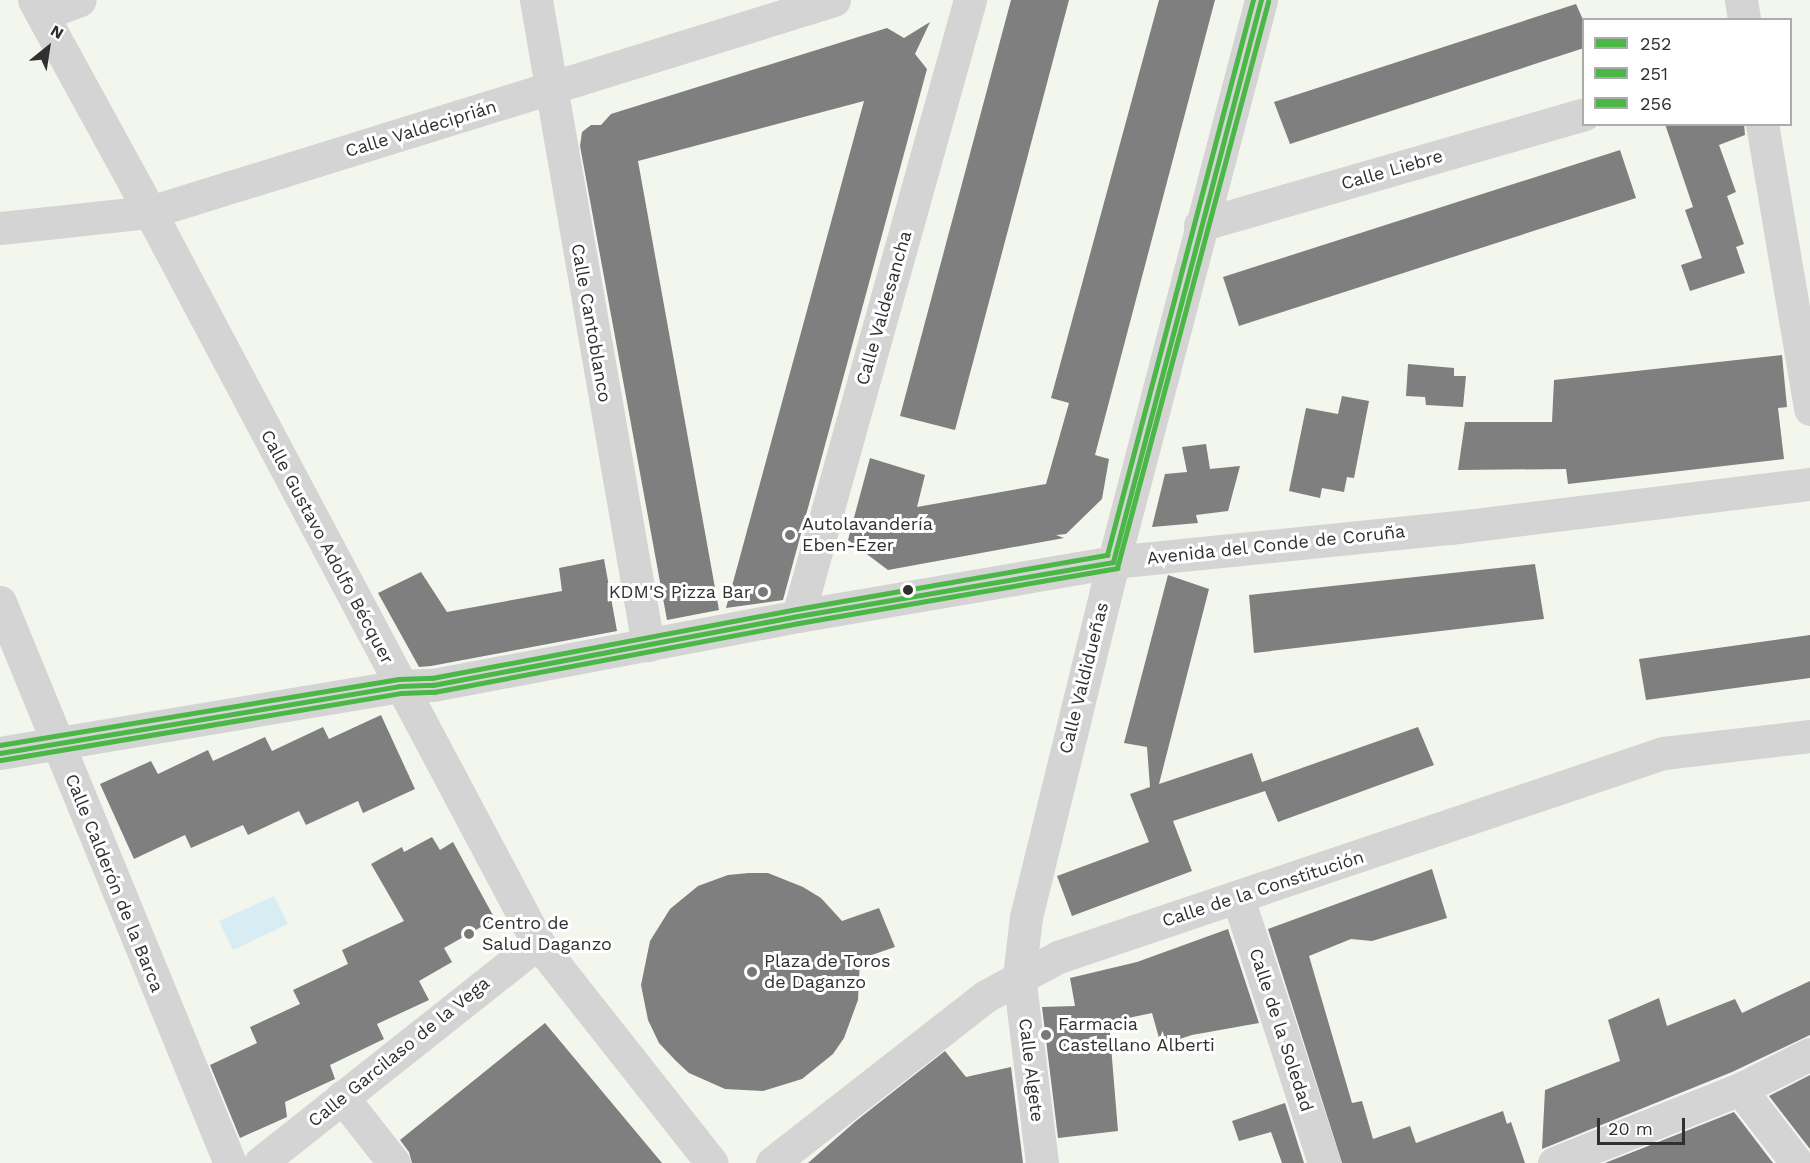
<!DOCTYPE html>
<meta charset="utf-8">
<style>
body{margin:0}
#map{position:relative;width:1810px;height:1163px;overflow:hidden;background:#fff;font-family:"Work Sans",sans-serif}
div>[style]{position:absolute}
.green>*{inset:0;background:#f2f6ec}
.water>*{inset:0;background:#d8ecf4}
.building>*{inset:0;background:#7f7f7f}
.minor>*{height:33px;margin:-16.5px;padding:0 16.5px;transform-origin:16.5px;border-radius:16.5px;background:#d4d4d4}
.bus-1>*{height:4.5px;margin:-2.25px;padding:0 2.25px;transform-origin:2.25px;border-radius:2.25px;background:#4ab747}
.bus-2>*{height:4.5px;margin:-2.25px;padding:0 2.25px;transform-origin:2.25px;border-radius:2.25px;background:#4ab747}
.bus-3>*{height:4.5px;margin:-2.25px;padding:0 2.25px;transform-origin:2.25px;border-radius:2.25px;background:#4ab747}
.dots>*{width:16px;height:16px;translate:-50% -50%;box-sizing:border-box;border:3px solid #fff;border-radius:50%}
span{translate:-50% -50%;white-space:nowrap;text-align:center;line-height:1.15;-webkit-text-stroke:6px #fff;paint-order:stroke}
.street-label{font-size:18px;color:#303030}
.poi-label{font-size:18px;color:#303030}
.left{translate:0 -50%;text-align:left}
.right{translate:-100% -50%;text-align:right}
.legend{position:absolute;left:1582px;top:18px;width:210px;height:108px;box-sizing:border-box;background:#fff;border:2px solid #acacac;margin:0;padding:8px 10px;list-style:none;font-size:18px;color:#303030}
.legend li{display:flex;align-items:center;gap:12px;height:30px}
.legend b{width:30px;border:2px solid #acacac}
.north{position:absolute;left:18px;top:18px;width:60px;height:60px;-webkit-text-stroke:4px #fff;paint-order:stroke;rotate:30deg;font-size:16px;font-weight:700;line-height:24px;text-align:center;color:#303030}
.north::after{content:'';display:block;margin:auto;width:21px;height:27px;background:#303030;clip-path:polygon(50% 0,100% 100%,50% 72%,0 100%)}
.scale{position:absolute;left:1597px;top:1118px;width:88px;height:27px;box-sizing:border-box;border:3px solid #303030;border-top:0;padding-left:8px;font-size:18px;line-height:21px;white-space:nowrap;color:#303030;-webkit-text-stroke:4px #fff;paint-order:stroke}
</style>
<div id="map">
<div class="green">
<i style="clip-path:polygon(evenodd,0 0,1810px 0,1810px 1163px,0 1163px,0 0,1584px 20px,1790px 20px,1790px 124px,1584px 124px,1584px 20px)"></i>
</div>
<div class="water">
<i style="clip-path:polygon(274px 896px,288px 924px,233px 950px,219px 921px)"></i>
</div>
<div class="building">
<i style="clip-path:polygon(1011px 0,1069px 0,955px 430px,900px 416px)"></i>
<i style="clip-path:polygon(1159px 0,1215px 0,1095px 455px,1109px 459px,1102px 499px,1066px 534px,1056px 535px,1064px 538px,888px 570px,848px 540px,870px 458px,925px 475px,917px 507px,1046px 484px,1069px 403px,1051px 398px)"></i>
<i style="clip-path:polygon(1576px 4px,1584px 22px,1584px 48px,1290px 144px,1274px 102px)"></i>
<i style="clip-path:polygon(930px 22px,915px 54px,927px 69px,783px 600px,726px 608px,864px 101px,638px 161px,719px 610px,667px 620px,580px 146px,582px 132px,591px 125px,601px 125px,611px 114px,887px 28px,904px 38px)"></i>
<i style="clip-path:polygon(1665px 124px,1744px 124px,1745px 135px,1719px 145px,1736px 192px,1727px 196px,1744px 244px,1736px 247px,1745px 273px,1690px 291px,1681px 265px,1702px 258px,1685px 210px,1693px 207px)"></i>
<i style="clip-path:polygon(1620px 150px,1636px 198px,1239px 326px,1223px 277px)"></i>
<i style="clip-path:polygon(1782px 355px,1787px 407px,1778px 408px,1784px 459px,1568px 484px,1566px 469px,1458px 470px,1465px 422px,1552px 422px,1554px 380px)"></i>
<i style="clip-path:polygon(1408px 364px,1454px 368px,1454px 376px,1466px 376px,1463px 407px,1426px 405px,1425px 397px,1406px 396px)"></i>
<i style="clip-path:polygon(1342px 396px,1369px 401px,1354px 478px,1347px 477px,1344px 492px,1322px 488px,1320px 498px,1289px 491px,1306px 408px,1338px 414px)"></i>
<i style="clip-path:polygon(1206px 444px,1210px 469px,1240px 466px,1228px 511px,1196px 515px,1198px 523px,1152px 527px,1165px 474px,1187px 472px,1182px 447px)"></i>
<i style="clip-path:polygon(604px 559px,617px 631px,431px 666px,419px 667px,378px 593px,421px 572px,447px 612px,562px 591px,559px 568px)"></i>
<i style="clip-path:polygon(1535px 564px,1544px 619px,1254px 653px,1249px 595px)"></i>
<i style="clip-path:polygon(1168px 575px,1209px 589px,1159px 784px,1252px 753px,1262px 782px,1418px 727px,1434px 765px,1278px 822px,1265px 791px,1173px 821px,1192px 871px,1072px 916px,1057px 876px,1149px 842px,1130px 794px,1150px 787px,1147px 747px,1124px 743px)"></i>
<i style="clip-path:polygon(1810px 635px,1810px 678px,1646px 700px,1639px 659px)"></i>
<i style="clip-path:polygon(381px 715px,415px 789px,363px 813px,358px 801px,306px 825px,299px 811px,248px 835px,243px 825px,191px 848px,185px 835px,134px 859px,100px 784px,151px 761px,158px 774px,208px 750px,213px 761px,265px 737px,272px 751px,323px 727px,329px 739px)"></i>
<i style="clip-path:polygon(432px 837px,440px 850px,453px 842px,495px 919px,444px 948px,452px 962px,419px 981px,429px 1000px,377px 1024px,384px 1039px,330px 1065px,335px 1079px,285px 1102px,287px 1117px,240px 1138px,210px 1065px,257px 1043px,250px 1027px,300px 1004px,293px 990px,348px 964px,342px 950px,404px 921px,371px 864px,402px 847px,404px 852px)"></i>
<i style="clip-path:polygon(1432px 869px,1447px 918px,1372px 941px,1351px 939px,1309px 956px,1352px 1103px,1362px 1101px,1373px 1139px,1410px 1126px,1416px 1143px,1503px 1111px,1507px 1124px,1511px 1122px,1525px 1163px,1342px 1163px,1268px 929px)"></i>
<i style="clip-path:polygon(749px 873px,768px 873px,803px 887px,821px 898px,842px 921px,879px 908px,895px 947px,860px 959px,858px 1000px,844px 1038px,833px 1054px,802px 1079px,763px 1091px,725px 1089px,689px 1073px,676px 1061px,659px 1043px,648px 1020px,641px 985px,650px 941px,670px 909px,698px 886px,728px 875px)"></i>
<i style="clip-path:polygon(1228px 929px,1259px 1023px,1192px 1035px,1161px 1045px,1152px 1013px,1109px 1022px,1118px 1131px,1058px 1138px,1042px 1007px,1075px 1006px,1070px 978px,1137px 962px)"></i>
<i style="clip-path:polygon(1810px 981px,1810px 1035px,1732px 1072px,1542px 1149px,1545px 1090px,1620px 1061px,1608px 1020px,1659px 998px,1667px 1026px,1735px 999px,1742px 1013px)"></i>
<i style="clip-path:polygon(545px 1023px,662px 1163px,412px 1163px,409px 1152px,400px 1140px)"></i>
<i style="clip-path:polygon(945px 1051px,966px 1077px,1011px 1067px,1023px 1163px,808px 1163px,856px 1121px)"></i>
<i style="clip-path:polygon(1810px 1075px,1810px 1149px,1769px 1096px)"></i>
<i style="clip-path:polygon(1285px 1103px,1304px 1163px,1282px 1163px,1271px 1132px,1239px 1141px,1232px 1121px)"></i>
<i style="clip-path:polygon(1734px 1112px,1773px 1163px,1605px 1163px)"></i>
</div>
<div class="minor">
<i style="left:34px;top:0;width:242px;rotate:61.3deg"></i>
<i style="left:150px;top:212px;width:828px;rotate:62.04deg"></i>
<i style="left:538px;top:943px;width:280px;rotate:51.7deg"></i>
<i style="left:536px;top:0;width:655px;rotate:80.15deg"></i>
<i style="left:1741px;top:0;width:20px;rotate:81deg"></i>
<i style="left:42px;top:14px;width:40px;rotate:-20.2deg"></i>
<i style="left:1762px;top:124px;width:289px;rotate:80.4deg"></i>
<i style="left:1200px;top:225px;width:400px;rotate:-16.1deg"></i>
<i style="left:0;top:228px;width:151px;rotate:-6.1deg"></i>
<i style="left:150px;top:212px;width:716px;rotate:-17.22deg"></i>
<i style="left:0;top:602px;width:606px;rotate:67.71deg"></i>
<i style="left:798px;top:616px;width:640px;rotate:-74.4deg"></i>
<i style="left:0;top:753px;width:406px;rotate:-9.5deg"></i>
<i style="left:400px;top:686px;width:33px;rotate:-2deg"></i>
<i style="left:433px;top:685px;width:371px;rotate:-10.7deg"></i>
<i style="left:798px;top:616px;width:320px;rotate:-9.7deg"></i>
<i style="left:1113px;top:562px;width:339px;rotate:-5.8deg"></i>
<i style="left:1450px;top:528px;width:363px;rotate:-7deg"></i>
<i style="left:1238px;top:898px;width:279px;rotate:72deg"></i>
<i style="left:1740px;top:1089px;width:93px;rotate:52.4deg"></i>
<i style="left:342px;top:1097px;width:84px;rotate:51.8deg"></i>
<i style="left:260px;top:1163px;width:355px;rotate:-38.4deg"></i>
<i style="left:772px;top:1163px;width:271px;rotate:-38deg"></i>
<i style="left:986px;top:996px;width:82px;rotate:-28.4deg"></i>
<i style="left:1058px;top:957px;width:638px;rotate:-18.63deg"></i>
<i style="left:1663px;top:753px;width:148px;rotate:-6.6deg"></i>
<i style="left:1042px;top:1163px;width:188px;rotate:-97deg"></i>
<i style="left:1019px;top:976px;width:59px;rotate:-83.2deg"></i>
<i style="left:1026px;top:917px;width:336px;rotate:-76.2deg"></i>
<i style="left:1106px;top:591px;width:611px;rotate:-75.3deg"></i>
<i style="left:1554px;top:1163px;width:200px;rotate:-21.7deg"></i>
<i style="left:1740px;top:1089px;width:78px;rotate:-26.6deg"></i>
</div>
<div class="bus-1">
<i style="left:1113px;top:562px;width:581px;rotate:-75.25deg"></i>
<i style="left:0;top:753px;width:406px;rotate:-9.5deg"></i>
<i style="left:400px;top:686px;width:33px;rotate:-2deg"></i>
<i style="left:433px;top:685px;width:371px;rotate:-10.7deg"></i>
<i style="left:798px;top:616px;width:320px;rotate:-9.7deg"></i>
</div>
<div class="bus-2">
<i style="left:1px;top:760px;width:406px;rotate:-9.5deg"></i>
<i style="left:401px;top:693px;width:33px;rotate:-2deg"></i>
<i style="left:434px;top:692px;width:371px;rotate:-10.7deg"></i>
<i style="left:799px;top:623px;width:323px;rotate:-9.8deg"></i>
<i style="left:1117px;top:568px;width:586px;rotate:-75.06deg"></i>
</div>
<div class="bus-3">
<i style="left:0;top:745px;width:404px;rotate:-9.4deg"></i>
<i style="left:399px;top:679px;width:33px;rotate:-2deg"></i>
<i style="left:432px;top:678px;width:371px;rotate:-10.7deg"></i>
<i style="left:797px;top:609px;width:315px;rotate:-9.9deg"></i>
<i style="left:1107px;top:555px;width:574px;rotate:-75.26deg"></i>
</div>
<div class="dots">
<i style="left:790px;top:535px;background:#787878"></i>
<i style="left:908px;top:590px;background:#303030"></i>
<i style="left:763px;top:592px;background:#787878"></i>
<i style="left:469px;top:934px;background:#787878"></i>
<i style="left:752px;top:972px;background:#787878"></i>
<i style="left:1046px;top:1035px;background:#787878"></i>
</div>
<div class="street-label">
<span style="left:421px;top:129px;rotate:-17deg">Calle Valdeciprián</span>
<span style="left:1392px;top:170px;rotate:-16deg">Calle Liebre</span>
<span style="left:884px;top:308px;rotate:-74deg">Calle Valdesancha</span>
<span style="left:591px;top:323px;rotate:80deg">Calle Cantoblanco</span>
<span style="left:1276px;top:545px;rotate:-6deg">Avenida del Conde de Coruña</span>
<span style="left:327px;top:547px;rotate:62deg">Calle Gustavo Adolfo Bécquer</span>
<span style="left:1084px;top:678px;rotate:-76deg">Calle Valdidueñas</span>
<span style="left:114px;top:883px;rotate:68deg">Calle Calderón de la Barca</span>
<span style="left:1263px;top:889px;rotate:-18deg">Calle de la Constitución</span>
<span style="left:1281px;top:1030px;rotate:72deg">Calle de la Soledad</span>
<span style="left:399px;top:1052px;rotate:-39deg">Calle Garcilaso de la Vega</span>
<span style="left:1031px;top:1070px;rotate:83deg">Calle Algete</span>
</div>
<div class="poi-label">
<span class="left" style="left:802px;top:535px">Autolavandería<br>Eben-Ezer</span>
<span class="right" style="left:751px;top:592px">KDM'S Pizza Bar</span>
<span class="left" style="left:482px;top:934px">Centro de<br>Salud Daganzo</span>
<span class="left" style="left:764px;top:972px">Plaza de Toros<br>de Daganzo</span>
<span class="left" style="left:1058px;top:1035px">Farmacia<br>Castellano Alberti</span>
</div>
<ul class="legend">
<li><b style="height:8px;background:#4ab747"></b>252</li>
<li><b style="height:8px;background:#4ab747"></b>251</li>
<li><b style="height:8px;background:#4ab747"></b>256</li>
</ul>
<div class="north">N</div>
<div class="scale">20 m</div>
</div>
